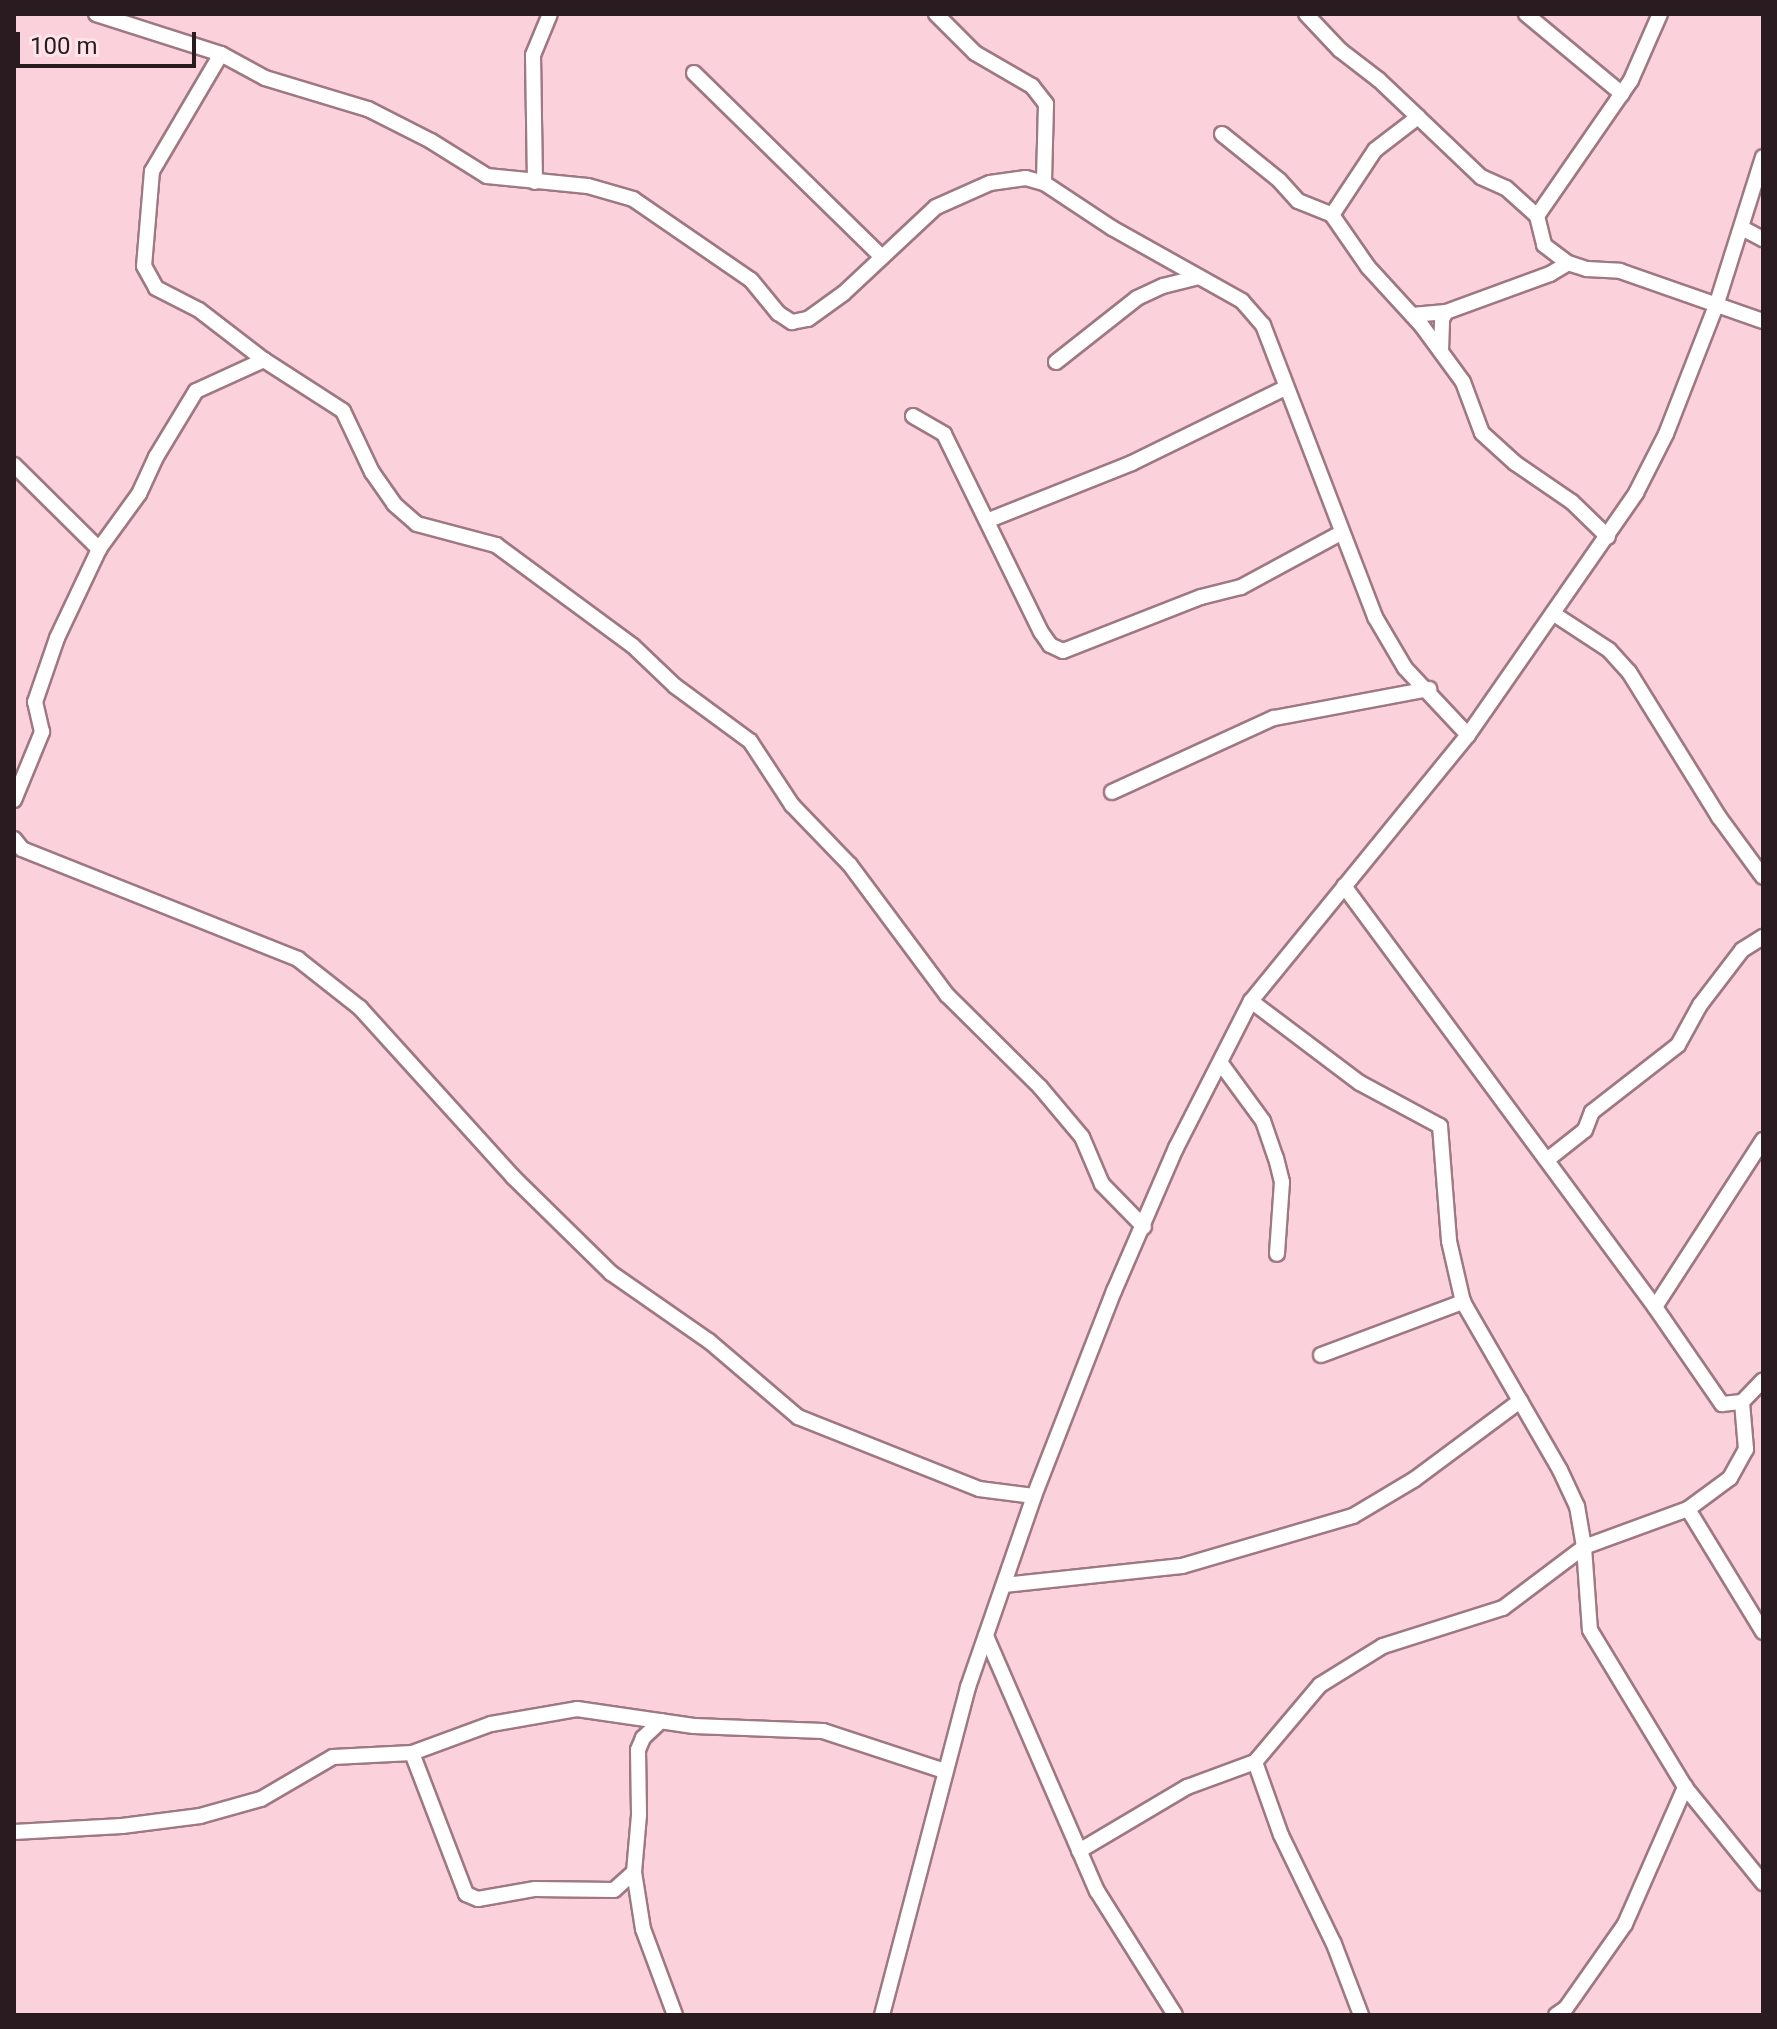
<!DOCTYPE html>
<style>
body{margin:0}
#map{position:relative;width:1777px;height:2029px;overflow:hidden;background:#fbd1dc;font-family:Roboto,sans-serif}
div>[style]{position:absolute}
.roads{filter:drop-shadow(2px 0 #9e7882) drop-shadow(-2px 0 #9e7882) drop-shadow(0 2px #9e7882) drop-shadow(0 -2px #9e7882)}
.minor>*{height:14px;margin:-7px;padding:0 7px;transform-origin:7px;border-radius:7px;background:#fff}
span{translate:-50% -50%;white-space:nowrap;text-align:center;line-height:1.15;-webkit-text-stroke:6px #fee4ea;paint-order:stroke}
.frame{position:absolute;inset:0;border:16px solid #291b1f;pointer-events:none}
.scale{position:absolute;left:16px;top:32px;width:180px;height:36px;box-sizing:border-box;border:4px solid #291b1f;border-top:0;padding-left:10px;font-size:24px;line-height:28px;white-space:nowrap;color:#291b1f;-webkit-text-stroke:6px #fee4ea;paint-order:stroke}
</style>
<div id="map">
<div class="roads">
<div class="minor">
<i style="left:96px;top:14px;width:131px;rotate:17.7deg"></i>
<i style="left:221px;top:54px;width:50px;rotate:28.6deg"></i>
<i style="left:265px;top:78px;width:108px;rotate:16.8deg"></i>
<i style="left:368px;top:109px;width:71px;rotate:26.9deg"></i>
<i style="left:431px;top:141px;width:66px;rotate:32deg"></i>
<i style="left:487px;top:176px;width:101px;rotate:5.7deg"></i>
<i style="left:588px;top:186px;width:47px;rotate:16.1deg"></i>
<i style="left:633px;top:199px;width:143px;rotate:34.5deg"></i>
<i style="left:751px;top:280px;width:43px;rotate:50.7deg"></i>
<i style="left:778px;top:313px;width:17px;rotate:33deg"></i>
<i style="left:792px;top:322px;width:16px;rotate:-11deg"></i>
<i style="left:808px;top:319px;width:44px;rotate:-35.8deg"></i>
<i style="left:844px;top:293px;width:126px;rotate:-43.1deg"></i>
<i style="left:936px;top:207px;width:59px;rotate:-24deg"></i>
<i style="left:990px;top:183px;width:36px;rotate:-8deg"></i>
<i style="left:1026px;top:178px;width:19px;rotate:16deg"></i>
<i style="left:1044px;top:183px;width:82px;rotate:33.5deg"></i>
<i style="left:1112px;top:228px;width:149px;rotate:29.3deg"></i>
<i style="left:1242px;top:301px;width:32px;rotate:49deg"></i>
<i style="left:1263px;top:325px;width:313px;rotate:69deg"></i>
<i style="left:1375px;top:617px;width:59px;rotate:59.5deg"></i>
<i style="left:1405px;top:668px;width:92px;rotate:46.8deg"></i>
<i style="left:936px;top:14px;width:55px;rotate:45deg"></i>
<i style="left:975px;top:53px;width:66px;rotate:30.1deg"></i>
<i style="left:1032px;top:86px;width:23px;rotate:52deg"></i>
<i style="left:1046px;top:104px;width:79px;rotate:91.5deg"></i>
<i style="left:1306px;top:14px;width:50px;rotate:46.6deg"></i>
<i style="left:1340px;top:50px;width:49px;rotate:37.6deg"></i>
<i style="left:1379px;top:80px;width:54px;rotate:43.5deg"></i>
<i style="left:1418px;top:117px;width:54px;rotate:142.5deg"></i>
<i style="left:1375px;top:150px;width:78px;rotate:123.5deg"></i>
<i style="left:1332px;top:215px;width:63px;rotate:55.3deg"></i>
<i style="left:1368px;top:267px;width:80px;rotate:47.5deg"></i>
<i style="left:1422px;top:326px;width:69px;rotate:53.8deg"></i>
<i style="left:1463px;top:382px;width:54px;rotate:69.6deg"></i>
<i style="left:1482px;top:433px;width:45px;rotate:42.3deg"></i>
<i style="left:1515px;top:463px;width:69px;rotate:34.4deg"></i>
<i style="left:1572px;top:502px;width:50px;rotate:44.2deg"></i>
<i style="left:1526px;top:14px;width:125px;rotate:39.8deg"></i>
<i style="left:221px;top:54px;width:136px;rotate:120.5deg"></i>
<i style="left:152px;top:171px;width:95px;rotate:94.8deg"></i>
<i style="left:144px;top:266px;width:25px;rotate:61deg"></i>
<i style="left:156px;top:288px;width:48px;rotate:27.1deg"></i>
<i style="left:199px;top:310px;width:82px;rotate:37.6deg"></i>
<i style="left:264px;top:360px;width:94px;rotate:32.8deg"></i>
<i style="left:343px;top:411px;width:68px;rotate:64.6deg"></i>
<i style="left:372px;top:472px;width:39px;rotate:55deg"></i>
<i style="left:394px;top:504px;width:30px;rotate:41deg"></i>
<i style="left:417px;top:524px;width:82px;rotate:14.9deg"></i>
<i style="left:496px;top:545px;width:170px;rotate:36.4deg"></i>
<i style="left:633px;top:646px;width:58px;rotate:43.6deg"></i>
<i style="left:675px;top:686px;width:93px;rotate:36.3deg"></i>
<i style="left:750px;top:741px;width:77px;rotate:56.7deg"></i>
<i style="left:792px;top:805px;width:83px;rotate:46deg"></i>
<i style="left:850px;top:865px;width:162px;rotate:53.3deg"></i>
<i style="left:947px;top:995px;width:131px;rotate:44.7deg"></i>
<i style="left:1040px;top:1087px;width:65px;rotate:50deg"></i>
<i style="left:1082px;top:1137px;width:51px;rotate:66.9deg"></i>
<i style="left:1102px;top:1184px;width:60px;rotate:45.7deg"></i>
<i style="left:694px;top:73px;width:263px;rotate:44.4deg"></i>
<i style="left:1418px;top:117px;width:87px;rotate:43.6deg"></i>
<i style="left:1481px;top:177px;width:27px;rotate:24deg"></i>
<i style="left:1506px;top:188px;width:42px;rotate:42.1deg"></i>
<i style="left:1537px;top:216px;width:30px;rotate:76deg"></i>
<i style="left:1544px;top:245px;width:30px;rotate:37deg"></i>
<i style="left:1568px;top:263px;width:20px;rotate:18deg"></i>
<i style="left:1587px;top:269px;width:33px;rotate:3deg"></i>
<i style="left:1620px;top:271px;width:151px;rotate:19.3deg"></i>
<i style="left:1222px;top:134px;width:73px;rotate:38.9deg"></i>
<i style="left:1279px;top:180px;width:28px;rotate:48deg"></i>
<i style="left:1298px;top:201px;width:37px;rotate:22deg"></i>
<i style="left:535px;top:182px;width:127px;rotate:-90.9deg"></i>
<i style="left:533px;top:55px;width:44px;rotate:-67.5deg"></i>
<i style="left:1537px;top:216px;width:165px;rotate:-55.3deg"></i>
<i style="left:1631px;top:80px;width:72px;rotate:-66.3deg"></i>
<i style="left:1742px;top:228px;width:24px;rotate:28deg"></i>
<i style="left:1412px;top:315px;width:34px;rotate:-5deg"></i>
<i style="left:1441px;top:351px;width:32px;rotate:-88deg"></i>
<i style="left:1442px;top:319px;width:8px;rotate:-60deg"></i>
<i style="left:1446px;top:312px;width:111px;rotate:-20.1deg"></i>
<i style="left:1550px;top:274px;width:21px;rotate:-31deg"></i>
<i style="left:1056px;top:362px;width:103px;rotate:-38.3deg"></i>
<i style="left:1137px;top:298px;width:29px;rotate:-25deg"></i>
<i style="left:1163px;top:286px;width:37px;rotate:-14deg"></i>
<i style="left:913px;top:416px;width:36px;rotate:30deg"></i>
<i style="left:944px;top:434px;width:220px;rotate:63.9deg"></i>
<i style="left:1041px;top:632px;width:16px;rotate:55deg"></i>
<i style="left:1050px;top:645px;width:14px;rotate:25deg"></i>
<i style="left:1063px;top:651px;width:148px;rotate:-21.4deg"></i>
<i style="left:1201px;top:597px;width:41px;rotate:-14deg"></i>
<i style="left:1241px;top:587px;width:114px;rotate:-28.4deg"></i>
<i style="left:14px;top:465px;width:120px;rotate:44.7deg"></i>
<i style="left:989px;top:520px;width:154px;rotate:-21.7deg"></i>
<i style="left:1132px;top:463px;width:170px;rotate:-26.1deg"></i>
<i style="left:1554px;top:614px;width:66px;rotate:33.2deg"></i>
<i style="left:1609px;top:650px;width:30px;rotate:48deg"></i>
<i style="left:1629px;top:672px;width:171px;rotate:58.2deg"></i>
<i style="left:1719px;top:817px;width:74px;rotate:53.7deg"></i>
<i style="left:1112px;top:792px;width:178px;rotate:-24.6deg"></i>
<i style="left:1274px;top:718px;width:158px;rotate:-10.6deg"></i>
<i style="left:14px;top:800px;width:74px;rotate:-67.6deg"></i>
<i style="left:42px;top:732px;width:31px;rotate:-103deg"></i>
<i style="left:35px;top:702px;width:68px;rotate:-71deg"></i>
<i style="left:57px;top:638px;width:98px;rotate:-64.7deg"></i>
<i style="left:99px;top:549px;width:68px;rotate:-54deg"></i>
<i style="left:139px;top:494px;width:41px;rotate:-65.3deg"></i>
<i style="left:156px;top:457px;width:77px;rotate:-58.8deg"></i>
<i style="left:196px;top:391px;width:75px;rotate:-24.5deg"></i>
<i style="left:14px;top:839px;width:13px;rotate:51deg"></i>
<i style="left:22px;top:849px;width:297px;rotate:21.7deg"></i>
<i style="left:298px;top:959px;width:79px;rotate:38.3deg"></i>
<i style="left:360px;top:1008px;width:228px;rotate:47.8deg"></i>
<i style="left:513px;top:1177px;width:137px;rotate:44.4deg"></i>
<i style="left:611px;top:1273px;width:119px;rotate:34.8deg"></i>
<i style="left:709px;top:1341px;width:117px;rotate:40.5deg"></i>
<i style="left:798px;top:1417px;width:195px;rotate:21.7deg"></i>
<i style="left:979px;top:1489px;width:55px;rotate:7.3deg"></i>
<i style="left:1344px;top:886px;width:523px;rotate:53.55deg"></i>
<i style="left:1655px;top:1307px;width:118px;rotate:55.4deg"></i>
<i style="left:1722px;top:1404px;width:20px;rotate:-6deg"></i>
<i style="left:1742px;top:1402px;width:30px;rotate:-46deg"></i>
<i style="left:1251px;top:1001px;width:136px;rotate:37deg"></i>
<i style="left:1360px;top:1083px;width:91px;rotate:28.3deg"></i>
<i style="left:1440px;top:1126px;width:115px;rotate:85.5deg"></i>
<i style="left:1449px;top:1241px;width:63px;rotate:77.1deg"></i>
<i style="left:1463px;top:1302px;width:194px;rotate:60deg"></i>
<i style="left:1560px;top:1470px;width:40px;rotate:65deg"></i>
<i style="left:1577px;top:1506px;width:42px;rotate:80.3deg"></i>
<i style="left:1584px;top:1547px;width:83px;rotate:85.9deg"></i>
<i style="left:1590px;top:1630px;width:184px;rotate:58.8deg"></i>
<i style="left:1685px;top:1787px;width:124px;rotate:50.9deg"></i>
<i style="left:1222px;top:1065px;width:69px;rotate:53.8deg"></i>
<i style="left:1263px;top:1121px;width:39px;rotate:71deg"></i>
<i style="left:1276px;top:1158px;width:25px;rotate:76deg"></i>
<i style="left:1282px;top:1182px;width:72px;rotate:94deg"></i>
<i style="left:1547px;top:1160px;width:48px;rotate:-38.3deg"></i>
<i style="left:1585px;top:1130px;width:19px;rotate:-69deg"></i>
<i style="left:1592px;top:1112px;width:109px;rotate:-37.9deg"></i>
<i style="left:1678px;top:1045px;width:46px;rotate:-61.2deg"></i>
<i style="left:1700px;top:1005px;width:69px;rotate:-52.6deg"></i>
<i style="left:1742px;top:950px;width:25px;rotate:-32deg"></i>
<i style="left:1655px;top:1307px;width:199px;rotate:-57.1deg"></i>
<i style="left:1321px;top:1355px;width:152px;rotate:-20.5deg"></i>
<i style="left:1688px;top:1509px;width:144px;rotate:58.6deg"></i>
<i style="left:1004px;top:1585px;width:179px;rotate:-6.1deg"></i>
<i style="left:1182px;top:1566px;width:178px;rotate:-16.3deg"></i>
<i style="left:1353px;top:1516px;width:72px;rotate:-30.8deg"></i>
<i style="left:1415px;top:1479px;width:131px;rotate:-36.6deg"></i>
<i style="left:986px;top:1636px;width:278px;rotate:66.5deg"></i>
<i style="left:1097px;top:1891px;width:146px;rotate:57.8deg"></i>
<i style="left:661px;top:1721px;width:25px;rotate:137deg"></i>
<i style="left:643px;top:1738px;width:13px;rotate:113deg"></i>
<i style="left:638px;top:1750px;width:65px;rotate:89.1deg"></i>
<i style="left:639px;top:1815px;width:57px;rotate:95deg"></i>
<i style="left:634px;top:1872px;width:58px;rotate:81deg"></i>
<i style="left:643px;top:1929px;width:92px;rotate:69.6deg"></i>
<i style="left:412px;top:1753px;width:151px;rotate:69deg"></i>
<i style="left:466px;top:1894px;width:13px;rotate:23deg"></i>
<i style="left:478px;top:1899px;width:58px;rotate:-10deg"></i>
<i style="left:535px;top:1889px;width:79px;rotate:0.7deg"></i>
<i style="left:614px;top:1890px;width:27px;rotate:-42deg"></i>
<i style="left:1255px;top:1762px;width:77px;rotate:70.4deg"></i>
<i style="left:1281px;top:1835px;width:121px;rotate:64.1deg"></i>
<i style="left:1334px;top:1944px;width:76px;rotate:69.2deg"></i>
<i style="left:14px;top:1832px;width:108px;rotate:-3.2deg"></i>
<i style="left:122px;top:1826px;width:79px;rotate:-7.3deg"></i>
<i style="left:200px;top:1816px;width:63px;rotate:-15.6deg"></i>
<i style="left:261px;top:1799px;width:83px;rotate:-30.3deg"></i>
<i style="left:333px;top:1757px;width:79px;rotate:-2.9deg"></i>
<i style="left:412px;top:1753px;width:84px;rotate:-20.2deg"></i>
<i style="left:491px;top:1724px;width:87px;rotate:-9.9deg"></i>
<i style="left:577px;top:1709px;width:118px;rotate:8.3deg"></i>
<i style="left:694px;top:1726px;width:129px;rotate:2.2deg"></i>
<i style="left:823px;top:1731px;width:128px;rotate:18.2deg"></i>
<i style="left:1079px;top:1851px;width:126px;rotate:-30.7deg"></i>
<i style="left:1187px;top:1787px;width:72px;rotate:-20.2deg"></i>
<i style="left:1255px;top:1762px;width:101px;rotate:-49.8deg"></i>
<i style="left:1320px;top:1685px;width:74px;rotate:-31.8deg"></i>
<i style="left:1383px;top:1646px;width:126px;rotate:-17.6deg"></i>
<i style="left:1503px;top:1608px;width:101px;rotate:-37deg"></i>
<i style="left:1584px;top:1547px;width:111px;rotate:-20.1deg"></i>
<i style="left:1688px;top:1509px;width:52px;rotate:-36.4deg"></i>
<i style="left:1730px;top:1478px;width:33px;rotate:-61deg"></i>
<i style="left:1746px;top:1449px;width:47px;rotate:-94.9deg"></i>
<i style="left:882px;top:2015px;width:339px;rotate:-75.3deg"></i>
<i style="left:968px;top:1687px;width:202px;rotate:-70.9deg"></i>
<i style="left:1034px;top:1496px;width:220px;rotate:-68.7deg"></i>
<i style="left:1114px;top:1291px;width:156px;rotate:-66.6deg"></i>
<i style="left:1176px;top:1148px;width:165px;rotate:-63deg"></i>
<i style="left:1251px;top:1001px;width:343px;rotate:-50.8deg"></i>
<i style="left:1468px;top:735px;width:295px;rotate:-55.2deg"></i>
<i style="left:1636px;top:493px;width:66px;rotate:-63deg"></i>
<i style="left:1666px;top:434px;width:141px;rotate:-68.7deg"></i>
<i style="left:1717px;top:303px;width:153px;rotate:-72.5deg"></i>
<i style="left:1556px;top:2015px;width:12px;rotate:-35deg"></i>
<i style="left:1566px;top:2008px;width:103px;rotate:-54.9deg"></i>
<i style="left:1625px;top:1924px;width:150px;rotate:-66.3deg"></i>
</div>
</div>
<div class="frame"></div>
<div class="scale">100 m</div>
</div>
